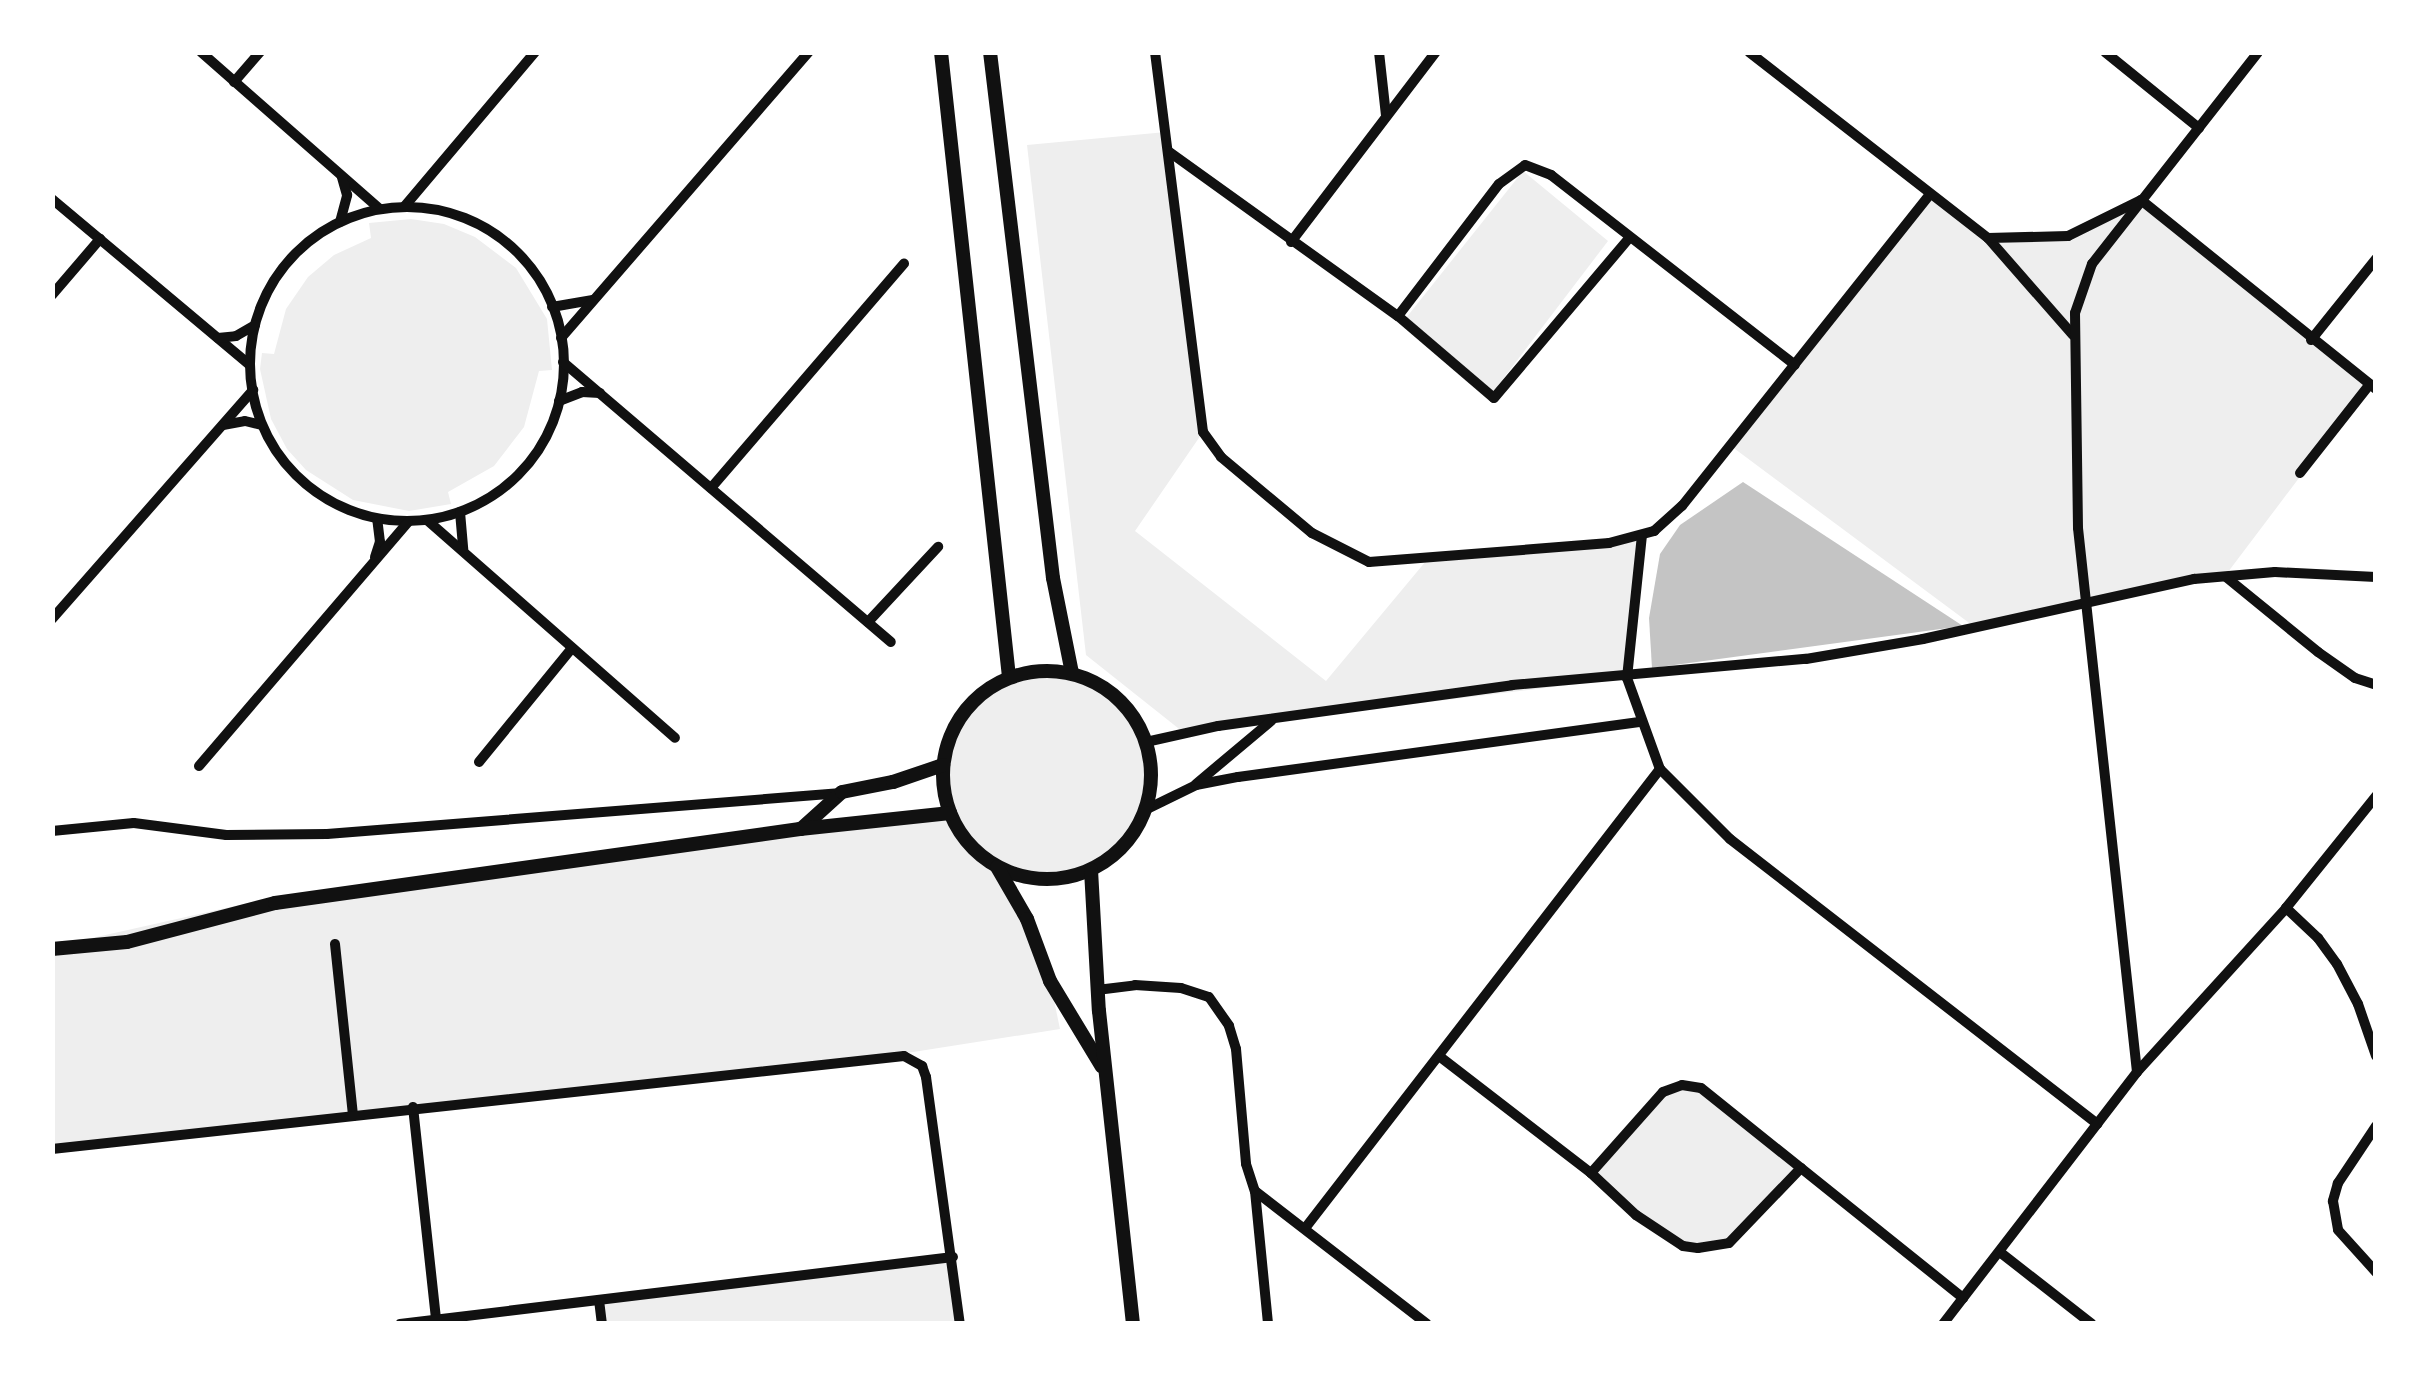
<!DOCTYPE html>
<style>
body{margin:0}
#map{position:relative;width:2428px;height:1376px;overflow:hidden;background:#fff;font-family:Overpass,sans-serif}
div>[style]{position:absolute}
.green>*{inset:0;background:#eee}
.building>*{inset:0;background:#c4c4c4}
.minor>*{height:10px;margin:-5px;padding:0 5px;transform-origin:5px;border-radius:5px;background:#111}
.minor>.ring{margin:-5px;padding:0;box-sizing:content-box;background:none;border:10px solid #111;border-radius:50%}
.tertiary>*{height:14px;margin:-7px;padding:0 7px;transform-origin:7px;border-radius:7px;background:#111}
.tertiary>.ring{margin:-7px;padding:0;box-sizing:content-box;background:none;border:14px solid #111;border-radius:50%}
span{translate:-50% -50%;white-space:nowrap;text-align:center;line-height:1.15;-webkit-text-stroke:8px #fff;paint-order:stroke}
.frame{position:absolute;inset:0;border:55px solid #fff;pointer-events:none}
</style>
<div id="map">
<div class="green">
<i style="clip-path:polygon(1166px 132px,1203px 432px,1135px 531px,1326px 681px,1426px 561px,1642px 535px,1627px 678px,1183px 732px,1086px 655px,1027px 145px)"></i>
<i style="clip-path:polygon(1523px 171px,1608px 241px,1490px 396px,1406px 318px)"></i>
<i style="clip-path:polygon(1929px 196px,1988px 238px,2068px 236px,2141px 200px,2370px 384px,2225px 576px,1976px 628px,1731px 446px)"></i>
<i style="clip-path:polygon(411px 219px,444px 224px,475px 237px,516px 268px,547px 319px,552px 370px,539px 371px,524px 427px,494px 466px,448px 492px,451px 504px,409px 511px,353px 500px,306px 470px,287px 449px,271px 419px,260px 369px,262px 353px,274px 354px,286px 309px,308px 277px,334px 255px,371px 238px,369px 223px)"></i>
<i style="clip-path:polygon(1029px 671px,1072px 673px,1104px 687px,1129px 711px,1146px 742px,1150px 787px,1142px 816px,1120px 850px,1091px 870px,1039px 879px,999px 868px,1050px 981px,1060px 1029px,875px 1058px,53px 1149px,52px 947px,275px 897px,949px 812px,943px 765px,950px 737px,984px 691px)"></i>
<i style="clip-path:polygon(1692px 1085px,1801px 1168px,1741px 1234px,1712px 1248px,1683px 1245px,1636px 1215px,1591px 1173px,1663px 1092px)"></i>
<i style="clip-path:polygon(953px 1257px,960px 1323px,602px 1323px,599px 1300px)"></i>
</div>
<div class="building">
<i style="clip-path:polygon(1743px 482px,1963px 626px,1652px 668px,1649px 618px,1660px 554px,1680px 525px)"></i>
</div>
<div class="minor">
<i style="left:201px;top:52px;width:238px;rotate:41.3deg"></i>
<i style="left:1155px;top:52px;width:383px;rotate:82.8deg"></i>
<i style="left:1203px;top:432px;width:31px;rotate:54deg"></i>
<i style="left:1221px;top:457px;width:119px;rotate:39.9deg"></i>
<i style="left:1312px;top:533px;width:64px;rotate:27deg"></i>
<i style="left:1369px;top:562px;width:241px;rotate:-4.5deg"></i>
<i style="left:1609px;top:543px;width:47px;rotate:-14.9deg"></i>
<i style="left:1654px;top:531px;width:38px;rotate:-42deg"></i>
<i style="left:1682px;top:506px;width:396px;rotate:-51.5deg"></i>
<i style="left:1379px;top:52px;width:63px;rotate:83.7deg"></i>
<i style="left:1749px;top:52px;width:303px;rotate:37.9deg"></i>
<i style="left:1988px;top:238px;width:129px;rotate:48.8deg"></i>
<i style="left:2105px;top:52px;width:121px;rotate:39deg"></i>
<i style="left:234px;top:82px;width:40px;rotate:-49deg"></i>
<i style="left:1168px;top:151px;width:283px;rotate:35.7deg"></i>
<i style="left:1398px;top:316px;width:126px;rotate:40.5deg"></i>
<i style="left:1494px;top:398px;width:209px;rotate:-49.8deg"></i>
<i style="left:52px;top:199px;width:258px;rotate:40deg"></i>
<i style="left:404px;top:207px;width:203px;rotate:-49.8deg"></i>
<i class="ring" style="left:250px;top:207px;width:304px;height:304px"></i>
<i style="left:340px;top:222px;width:28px;rotate:-75deg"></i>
<i style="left:347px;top:195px;width:19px;rotate:-106deg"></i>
<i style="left:1988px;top:238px;width:80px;rotate:-1.4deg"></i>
<i style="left:2068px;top:236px;width:81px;rotate:-26.3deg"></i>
<i style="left:2141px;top:200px;width:302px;rotate:38.8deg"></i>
<i style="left:1291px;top:242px;width:239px;rotate:-52.7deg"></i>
<i style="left:52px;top:295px;width:74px;rotate:-49.4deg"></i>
<i style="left:552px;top:307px;width:40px;rotate:-10deg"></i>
<i style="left:1398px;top:316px;width:166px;rotate:-52.6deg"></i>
<i style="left:1499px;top:184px;width:32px;rotate:-36deg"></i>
<i style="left:1525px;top:165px;width:28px;rotate:21deg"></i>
<i style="left:1551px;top:175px;width:309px;rotate:37.9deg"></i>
<i style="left:218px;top:338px;width:18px;rotate:-6deg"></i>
<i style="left:236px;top:336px;width:22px;rotate:-30deg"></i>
<i style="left:561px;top:338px;width:379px;rotate:-49.1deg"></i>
<i style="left:2311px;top:340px;width:104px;rotate:-51.3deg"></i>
<i style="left:563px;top:362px;width:431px;rotate:40.5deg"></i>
<i style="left:559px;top:401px;width:25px;rotate:-21deg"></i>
<i style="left:582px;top:392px;width:18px;rotate:3deg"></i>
<i style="left:223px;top:425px;width:22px;rotate:-10deg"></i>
<i style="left:245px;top:421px;width:17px;rotate:13deg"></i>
<i style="left:2300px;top:473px;width:113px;rotate:-51.8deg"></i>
<i style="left:711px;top:488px;width:296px;rotate:-49.3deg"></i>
<i style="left:460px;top:512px;width:37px;rotate:85deg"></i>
<i style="left:427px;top:520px;width:330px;rotate:41.3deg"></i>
<i style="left:1642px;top:535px;width:144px;rotate:96deg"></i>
<i style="left:1627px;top:678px;width:97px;rotate:70.1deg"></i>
<i style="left:1660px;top:769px;width:99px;rotate:45deg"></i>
<i style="left:1730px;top:839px;width:465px;rotate:37.8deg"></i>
<i style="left:375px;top:557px;width:16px;rotate:-72deg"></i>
<i style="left:380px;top:542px;width:23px;rotate:-97deg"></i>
<i style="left:2226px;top:577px;width:119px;rotate:39.2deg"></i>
<i style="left:2318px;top:652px;width:45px;rotate:35.1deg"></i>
<i style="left:2355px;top:678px;width:22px;rotate:18deg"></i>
<i style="left:52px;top:619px;width:305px;rotate:-48.7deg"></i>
<i style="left:868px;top:622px;width:103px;rotate:-47deg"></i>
<i style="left:1146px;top:742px;width:74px;rotate:-12.5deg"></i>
<i style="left:1218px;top:726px;width:297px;rotate:-7.9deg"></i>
<i style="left:1512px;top:685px;width:295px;rotate:-5.1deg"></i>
<i style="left:1806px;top:659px;width:119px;rotate:-9.7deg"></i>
<i style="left:1923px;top:639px;width:278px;rotate:-12.5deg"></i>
<i style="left:2194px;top:579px;width:81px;rotate:-4.9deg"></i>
<i style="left:2275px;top:572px;width:101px;rotate:2.8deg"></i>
<i style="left:479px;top:762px;width:147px;rotate:-50.8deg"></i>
<i style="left:199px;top:766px;width:321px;rotate:-49.4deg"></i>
<i style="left:1196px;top:784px;width:98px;rotate:-40deg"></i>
<i style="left:1145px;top:810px;width:57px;rotate:-26.1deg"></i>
<i style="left:1196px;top:785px;width:43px;rotate:-10.8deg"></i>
<i style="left:1238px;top:777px;width:405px;rotate:-7.8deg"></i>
<i style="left:52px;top:831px;width:82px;rotate:-5.6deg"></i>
<i style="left:134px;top:823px;width:93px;rotate:7.4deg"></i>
<i style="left:226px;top:835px;width:101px;rotate:-0.6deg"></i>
<i style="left:327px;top:834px;width:516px;rotate:-4.56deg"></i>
<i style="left:2286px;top:908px;width:44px;rotate:43.2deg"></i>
<i style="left:2318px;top:938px;width:32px;rotate:54deg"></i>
<i style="left:2337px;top:964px;width:45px;rotate:62.3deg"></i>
<i style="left:2358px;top:1004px;width:55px;rotate:70.9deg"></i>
<i style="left:335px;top:944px;width:173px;rotate:84deg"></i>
<i style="left:1097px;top:990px;width:38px;rotate:-7deg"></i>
<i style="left:1135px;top:985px;width:46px;rotate:3.7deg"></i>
<i style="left:1181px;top:988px;width:29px;rotate:18deg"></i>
<i style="left:1209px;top:997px;width:35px;rotate:55deg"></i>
<i style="left:1229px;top:1026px;width:24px;rotate:73deg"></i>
<i style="left:1236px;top:1049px;width:115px;rotate:85deg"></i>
<i style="left:1246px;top:1164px;width:28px;rotate:72deg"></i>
<i style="left:1255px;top:1191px;width:134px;rotate:84.4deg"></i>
<i style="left:1439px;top:1056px;width:192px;rotate:37.6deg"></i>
<i style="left:1591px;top:1173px;width:62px;rotate:43deg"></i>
<i style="left:1636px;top:1215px;width:56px;rotate:33.4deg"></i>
<i style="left:1683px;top:1246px;width:15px;rotate:8deg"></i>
<i style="left:1698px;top:1248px;width:31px;rotate:-9deg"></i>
<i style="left:1729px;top:1243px;width:104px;rotate:-46.2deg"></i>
<i style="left:2137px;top:1072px;width:547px;rotate:-96.19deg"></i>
<i style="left:2078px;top:528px;width:215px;rotate:-90.8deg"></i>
<i style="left:2075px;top:313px;width:52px;rotate:-70.9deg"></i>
<i style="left:2092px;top:264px;width:269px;rotate:-51.9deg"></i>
<i style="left:413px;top:1107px;width:213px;rotate:83.8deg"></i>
<i style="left:2376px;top:1126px;width:69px;rotate:123.7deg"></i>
<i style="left:2338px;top:1183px;width:19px;rotate:106deg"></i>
<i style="left:2333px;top:1201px;width:29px;rotate:80deg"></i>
<i style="left:2338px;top:1230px;width:57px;rotate:47.9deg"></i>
<i style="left:52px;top:1149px;width:857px;rotate:-6.23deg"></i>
<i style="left:904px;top:1056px;width:21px;rotate:29deg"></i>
<i style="left:922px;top:1066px;width:12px;rotate:70deg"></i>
<i style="left:926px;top:1077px;width:249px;rotate:82.2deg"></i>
<i style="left:1591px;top:1173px;width:108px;rotate:-48.4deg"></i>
<i style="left:1663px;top:1092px;width:20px;rotate:-20deg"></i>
<i style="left:1682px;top:1085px;width:19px;rotate:9deg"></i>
<i style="left:1701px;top:1088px;width:336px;rotate:38.7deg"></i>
<i style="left:1255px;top:1191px;width:217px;rotate:37.7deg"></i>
<i style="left:1306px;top:1227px;width:579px;rotate:-52.3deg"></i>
<i style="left:2001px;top:1253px;width:115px;rotate:38deg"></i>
<i style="left:599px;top:1300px;width:24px;rotate:83deg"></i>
<i style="left:400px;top:1324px;width:557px;rotate:-6.91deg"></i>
<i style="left:1943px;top:1324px;width:318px;rotate:-52.4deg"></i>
<i style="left:2137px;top:1072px;width:222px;rotate:-47.7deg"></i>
<i style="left:2286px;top:908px;width:144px;rotate:-51.2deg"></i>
</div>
<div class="tertiary">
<i style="left:941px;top:52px;width:629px;rotate:83.79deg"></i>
<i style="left:990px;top:52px;width:530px;rotate:83.17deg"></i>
<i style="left:1053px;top:578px;width:97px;rotate:78.7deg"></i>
<i class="ring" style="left:943px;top:671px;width:194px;height:194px"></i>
<i style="left:801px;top:829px;width:55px;rotate:-42.1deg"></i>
<i style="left:842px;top:792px;width:52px;rotate:-11.1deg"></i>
<i style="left:893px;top:782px;width:53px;rotate:-18.8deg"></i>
<i style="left:997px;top:867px;width:60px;rotate:60deg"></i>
<i style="left:1027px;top:919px;width:66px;rotate:69.6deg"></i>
<i style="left:1050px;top:981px;width:100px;rotate:58.8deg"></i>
<i style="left:1091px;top:870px;width:141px;rotate:86.8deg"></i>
<i style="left:1099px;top:1011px;width:315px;rotate:83.8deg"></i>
<i style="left:52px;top:949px;width:75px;rotate:-5.3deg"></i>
<i style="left:127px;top:942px;width:153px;rotate:-14.8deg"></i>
<i style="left:275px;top:903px;width:530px;rotate:-8.02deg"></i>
<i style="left:800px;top:829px;width:151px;rotate:-6.1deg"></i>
</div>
<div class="frame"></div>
</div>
